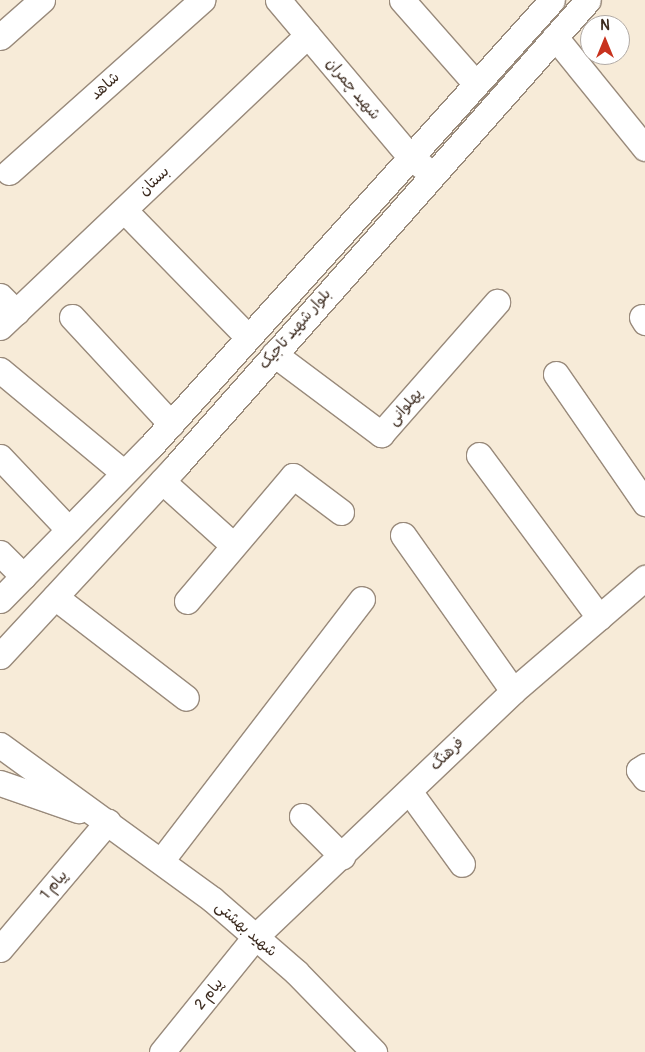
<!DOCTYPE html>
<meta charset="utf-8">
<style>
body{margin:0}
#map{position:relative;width:645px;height:1052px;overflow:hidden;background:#f7ebd8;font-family:Pangolin,"Playpen Sans Arabic",sans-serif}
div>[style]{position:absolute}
.roads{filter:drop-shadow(1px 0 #998a7b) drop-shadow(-1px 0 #998a7b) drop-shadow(0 1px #998a7b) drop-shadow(0 -1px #998a7b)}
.minor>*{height:25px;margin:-12.5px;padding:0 12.5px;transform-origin:12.5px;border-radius:12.5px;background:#fff}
span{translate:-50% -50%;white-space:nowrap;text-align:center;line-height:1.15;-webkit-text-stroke:4.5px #fff;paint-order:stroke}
.street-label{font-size:15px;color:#3b2a1e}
.north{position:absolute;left:580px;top:15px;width:50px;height:50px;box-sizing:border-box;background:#fff;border:1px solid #b1aaa5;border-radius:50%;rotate:0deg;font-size:14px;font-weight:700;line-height:20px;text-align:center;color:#3b2a1e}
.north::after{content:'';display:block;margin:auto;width:18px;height:22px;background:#c8321e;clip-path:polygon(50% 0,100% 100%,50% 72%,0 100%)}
</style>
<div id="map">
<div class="roads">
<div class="minor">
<i style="left:278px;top:0;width:205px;rotate:49.9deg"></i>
<i style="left:410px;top:157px;width:15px;rotate:37deg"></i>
<i style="left:402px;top:0;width:112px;rotate:48.6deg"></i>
<i style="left:0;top:37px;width:56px;rotate:-41.4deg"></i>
<i style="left:555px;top:37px;width:143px;rotate:51deg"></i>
<i style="left:9px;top:172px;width:259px;rotate:-41.7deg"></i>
<i style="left:124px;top:210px;width:177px;rotate:45.7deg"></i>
<i style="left:0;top:296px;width:23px;rotate:45deg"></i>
<i style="left:72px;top:317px;width:146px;rotate:47.2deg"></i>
<i style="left:642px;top:317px;width:6px;rotate:59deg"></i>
<i style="left:0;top:327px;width:424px;rotate:-43.5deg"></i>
<i style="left:274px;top:354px;width:134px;rotate:36.8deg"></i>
<i style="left:381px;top:434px;width:176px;rotate:-48.7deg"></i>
<i style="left:0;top:370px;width:161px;rotate:39.7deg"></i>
<i style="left:556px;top:374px;width:157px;rotate:55.4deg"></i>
<i style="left:479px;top:455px;width:202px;rotate:53.5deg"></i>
<i style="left:0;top:457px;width:100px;rotate:46.6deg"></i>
<i style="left:162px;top:481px;width:96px;rotate:42deg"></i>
<i style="left:403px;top:535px;width:191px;rotate:54.8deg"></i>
<i style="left:0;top:553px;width:33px;rotate:45deg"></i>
<i style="left:55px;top:597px;width:165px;rotate:37.6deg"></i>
<i style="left:0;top:600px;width:214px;rotate:-45.6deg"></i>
<i style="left:150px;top:447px;width:601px;rotate:-48.03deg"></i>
<i style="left:187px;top:601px;width:164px;rotate:-49.7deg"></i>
<i style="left:293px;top:476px;width:60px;rotate:36.9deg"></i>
<i style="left:0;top:656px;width:258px;rotate:-47.2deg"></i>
<i style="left:175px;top:467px;width:623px;rotate:-48.51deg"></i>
<i style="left:0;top:745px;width:263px;rotate:36deg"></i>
<i style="left:213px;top:900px;width:110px;rotate:40.9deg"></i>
<i style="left:296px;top:972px;width:112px;rotate:45.7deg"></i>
<i style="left:645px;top:766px;width:7px;rotate:146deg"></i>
<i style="left:639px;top:770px;width:10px;rotate:53deg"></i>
<i style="left:0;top:783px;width:83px;rotate:19.1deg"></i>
<i style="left:409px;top:791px;width:90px;rotate:54deg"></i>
<i style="left:302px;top:816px;width:57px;rotate:45deg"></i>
<i style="left:161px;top:861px;width:330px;rotate:-52.5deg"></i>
<i style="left:0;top:949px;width:167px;rotate:-49.8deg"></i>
<i style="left:162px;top:1052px;width:148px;rotate:-51deg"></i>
<i style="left:255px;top:937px;width:356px;rotate:-43.6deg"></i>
<i style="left:513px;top:691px;width:174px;rotate:-40.6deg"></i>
</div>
</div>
<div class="street-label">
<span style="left:105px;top:86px;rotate:-42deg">شاهد</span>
<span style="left:353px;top:89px;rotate:50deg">شهید چمران</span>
<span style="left:154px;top:181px;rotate:-43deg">بستان</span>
<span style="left:295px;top:329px;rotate:-49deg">بلوار شهید تاجیک</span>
<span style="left:405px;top:407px;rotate:-49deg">پهلوانی</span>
<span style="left:447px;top:754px;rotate:-44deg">فرهنگ</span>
<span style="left:54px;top:885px;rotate:-50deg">پیام 1</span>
<span style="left:246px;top:929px;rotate:41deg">شهید بهشتی</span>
<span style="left:209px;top:994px;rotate:-51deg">پیام 2</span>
</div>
<div class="north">N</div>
</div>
